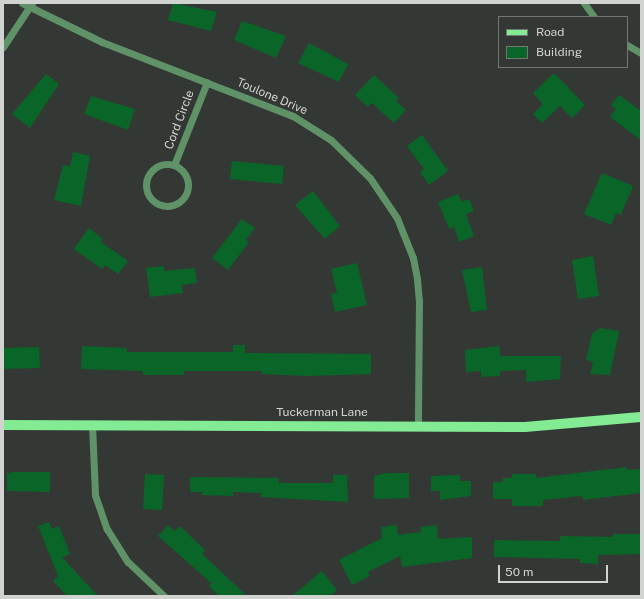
<!DOCTYPE html>
<style>
body{margin:0}
#map{position:relative;width:644px;height:599px;overflow:hidden;background:#343834;font-family:"Public Sans",sans-serif}
div>[style]{position:absolute}
.building>*{inset:0;background:#0a6528}
.minor>*{height:7px;margin:-3.5px;padding:0 3.5px;transform-origin:3.5px;border-radius:3.5px;background:#609268}
.minor>.ring{margin:-3.5px;padding:0;box-sizing:content-box;background:none;border:7px solid #609268;border-radius:50%}
.major>*{height:10px;margin:-5px;padding:0 5px;transform-origin:5px;border-radius:5px;background:#82eb94}
span{translate:-50% -50%;white-space:nowrap;text-align:center;line-height:1.15;-webkit-text-stroke:3px #343834;paint-order:stroke}
.street-label{font-size:12px;color:#d1d3d1}
.frame{position:absolute;inset:0;border:4px solid #d1d3d1;pointer-events:none}
.legend{position:absolute;left:498px;top:16px;width:130px;height:52px;box-sizing:border-box;background:#343834;border:1px solid #737673;margin:0;padding:5px 7px;list-style:none;font-size:12px;color:#d1d3d1}
.legend li{display:flex;align-items:center;gap:8px;height:20px}
.legend b{width:20px;border:1px solid #737673}
.scale{position:absolute;left:498px;top:565px;width:110px;height:18px;box-sizing:border-box;border:2px solid #d1d3d1;border-top:0;padding-left:5px;font-size:12px;line-height:14px;white-space:nowrap;color:#d1d3d1;-webkit-text-stroke:3px #343834;paint-order:stroke}
</style>
<div id="map">
<div class="building">
<i style="clip-path:polygon(173px 3px,217px 12px,211px 31px,168px 20px)"></i>
<i style="clip-path:polygon(242px 21px,286px 36px,276px 58px,234px 40px)"></i>
<i style="clip-path:polygon(309px 43px,348px 64px,339px 82px,298px 63px)"></i>
<i style="clip-path:polygon(554px 73px,585px 105px,572px 118px,560px 106px,542px 123px,533px 114px,543px 104px,533px 93px)"></i>
<i style="clip-path:polygon(46px 74px,59px 84px,30px 128px,12px 114px)"></i>
<i style="clip-path:polygon(374px 75px,399px 98px,396px 101px,406px 110px,394px 123px,372px 103px,368px 107px,355px 95px)"></i>
<i style="clip-path:polygon(619px 95px,641px 111px,641px 140px,610px 117px,616px 109px,611px 105px)"></i>
<i style="clip-path:polygon(91px 96px,135px 109px,128px 130px,84px 114px)"></i>
<i style="clip-path:polygon(422px 135px,448px 171px,429px 185px,420px 172px,424px 169px,407px 146px)"></i>
<i style="clip-path:polygon(73px 152px,90px 156px,81px 206px,54px 200px,63px 165px,70px 166px)"></i>
<i style="clip-path:polygon(232px 161px,284px 166px,282px 184px,230px 179px)"></i>
<i style="clip-path:polygon(602px 173px,633px 186px,621px 215px,616px 213px,611px 225px,584px 214px)"></i>
<i style="clip-path:polygon(313px 191px,340px 226px,325px 239px,295px 205px)"></i>
<i style="clip-path:polygon(458px 194px,462px 202px,469px 199px,474px 211px,466px 214px,474px 236px,459px 242px,454px 227px,449px 229px,438px 202px)"></i>
<i style="clip-path:polygon(242px 219px,255px 228px,246px 240px,249px 242px,228px 270px,212px 258px)"></i>
<i style="clip-path:polygon(89px 228px,103px 239px,101px 242px,128px 261px,118px 274px,105px 265px,102px 269px,74px 249px)"></i>
<i style="clip-path:polygon(593px 256px,599px 296px,578px 299px,572px 260px)"></i>
<i style="clip-path:polygon(357px 263px,367px 305px,335px 312px,331px 294px,337px 293px,331px 269px)"></i>
<i style="clip-path:polygon(164px 266px,164px 271px,195px 268px,197px 283px,182px 285px,183px 293px,150px 297px,146px 268px)"></i>
<i style="clip-path:polygon(482px 267px,487px 310px,471px 312px,462px 270px)"></i>
<i style="clip-path:polygon(600px 328px,619px 331px,610px 375px,590px 374px,593px 362px,586px 360px,592px 334px)"></i>
<i style="clip-path:polygon(233px 345px,245px 345px,245px 353px,371px 354px,371px 374px,308px 376px,262px 374px,262px 371px,184px 371px,184px 375px,143px 375px,143px 371px,81px 369px,82px 346px,127px 348px,127px 352px,233px 352px)"></i>
<i style="clip-path:polygon(499px 346px,500px 356px,561px 356px,560px 379px,526px 382px,526px 370px,500px 371px,500px 376px,481px 377px,481px 371px,466px 372px,465px 350px)"></i>
<i style="clip-path:polygon(39px 347px,40px 368px,3px 369px,3px 348px)"></i>
<i style="clip-path:polygon(627px 467px,627px 470px,641px 469px,641px 493px,583px 500px,582px 496px,543px 500px,543px 506px,512px 506px,512px 499px,493px 499px,493px 482px,503px 482px,503px 478px,512px 478px,512px 474px,536px 474px,536px 478px)"></i>
<i style="clip-path:polygon(15px 472px,50px 472px,50px 492px,7px 491px,7px 473px)"></i>
<i style="clip-path:polygon(387px 473px,409px 473px,409px 498px,374px 499px,374px 476px)"></i>
<i style="clip-path:polygon(145px 474px,164px 475px,162px 510px,143px 509px)"></i>
<i style="clip-path:polygon(333px 475px,347px 475px,348px 502px,261px 497px,261px 493px,233px 492px,233px 496px,202px 495px,202px 492px,190px 492px,190px 477px,279px 478px,279px 483px,333px 483px)"></i>
<i style="clip-path:polygon(460px 475px,460px 481px,471px 481px,471px 496px,440px 500px,440px 491px,431px 491px,431px 476px)"></i>
<i style="clip-path:polygon(49px 522px,52px 529px,59px 526px,70px 554px,62px 557px,98px 596px,67px 596px,53px 581px,58px 576px,38px 526px)"></i>
<i style="clip-path:polygon(168px 525px,174px 531px,180px 526px,205px 550px,202px 554px,247px 596px,219px 596px,209px 586px,211px 583px,158px 536px)"></i>
<i style="clip-path:polygon(397px 525px,398px 535px,421px 532px,420px 527px,437px 525px,438px 539px,472px 537px,472px 558px,402px 567px,400px 556px,368px 572px,370px 576px,352px 585px,339px 560px,382px 538px,381px 527px)"></i>
<i style="clip-path:polygon(613px 534px,641px 534px,641px 554px,598px 555px,598px 564px,580px 563px,580px 559px,494px 557px,494px 540px,560px 541px,560px 536px,613px 537px)"></i>
<i style="clip-path:polygon(322px 571px,337px 590px,330px 596px,292px 596px)"></i>
</div>
<div class="minor">
<i style="left:22px;top:3px;width:89px;rotate:26deg"></i>
<i style="left:102px;top:42px;width:205px;rotate:21.2deg"></i>
<i style="left:293px;top:116px;width:45px;rotate:32.3deg"></i>
<i style="left:331px;top:140px;width:54px;rotate:44.3deg"></i>
<i style="left:370px;top:178px;width:48px;rotate:56deg"></i>
<i style="left:397px;top:218px;width:43px;rotate:68.2deg"></i>
<i style="left:413px;top:258px;width:21px;rotate:79deg"></i>
<i style="left:417px;top:279px;width:22px;rotate:85deg"></i>
<i style="left:419px;top:301px;width:126px;rotate:90.5deg"></i>
<i style="left:584px;top:3px;width:17px;rotate:54deg"></i>
<i style="left:627px;top:45px;width:16px;rotate:30deg"></i>
<i style="left:3px;top:47px;width:53px;rotate:-56.6deg"></i>
<i class="ring" style="left:146px;top:164px;width:35px;height:35px"></i>
<i style="left:174px;top:165px;width:89px;rotate:-68.3deg"></i>
<i style="left:92px;top:425px;width:70px;rotate:87.5deg"></i>
<i style="left:95px;top:495px;width:36px;rotate:71deg"></i>
<i style="left:107px;top:529px;width:39px;rotate:58deg"></i>
<i style="left:128px;top:562px;width:50px;rotate:43.4deg"></i>
</div>
<div class="major">
<i style="left:3px;top:425px;width:522px;rotate:0.22deg"></i>
<i style="left:525px;top:427px;width:116px;rotate:-4.9deg"></i>
</div>
<div class="street-label">
<span style="left:272px;top:97px;rotate:23deg">Toulone Drive</span>
<span style="left:180px;top:120px;rotate:-69deg">Cord Circle</span>
<span style="left:322px;top:413px">Tuckerman Lane</span>
</div>
<div class="frame"></div>
<ul class="legend">
<li><b style="height:5px;background:#82eb94"></b>Road</li>
<li><b style="height:11px;background:#0a6528"></b>Building</li>
</ul>
<div class="scale">50 m</div>
</div>
